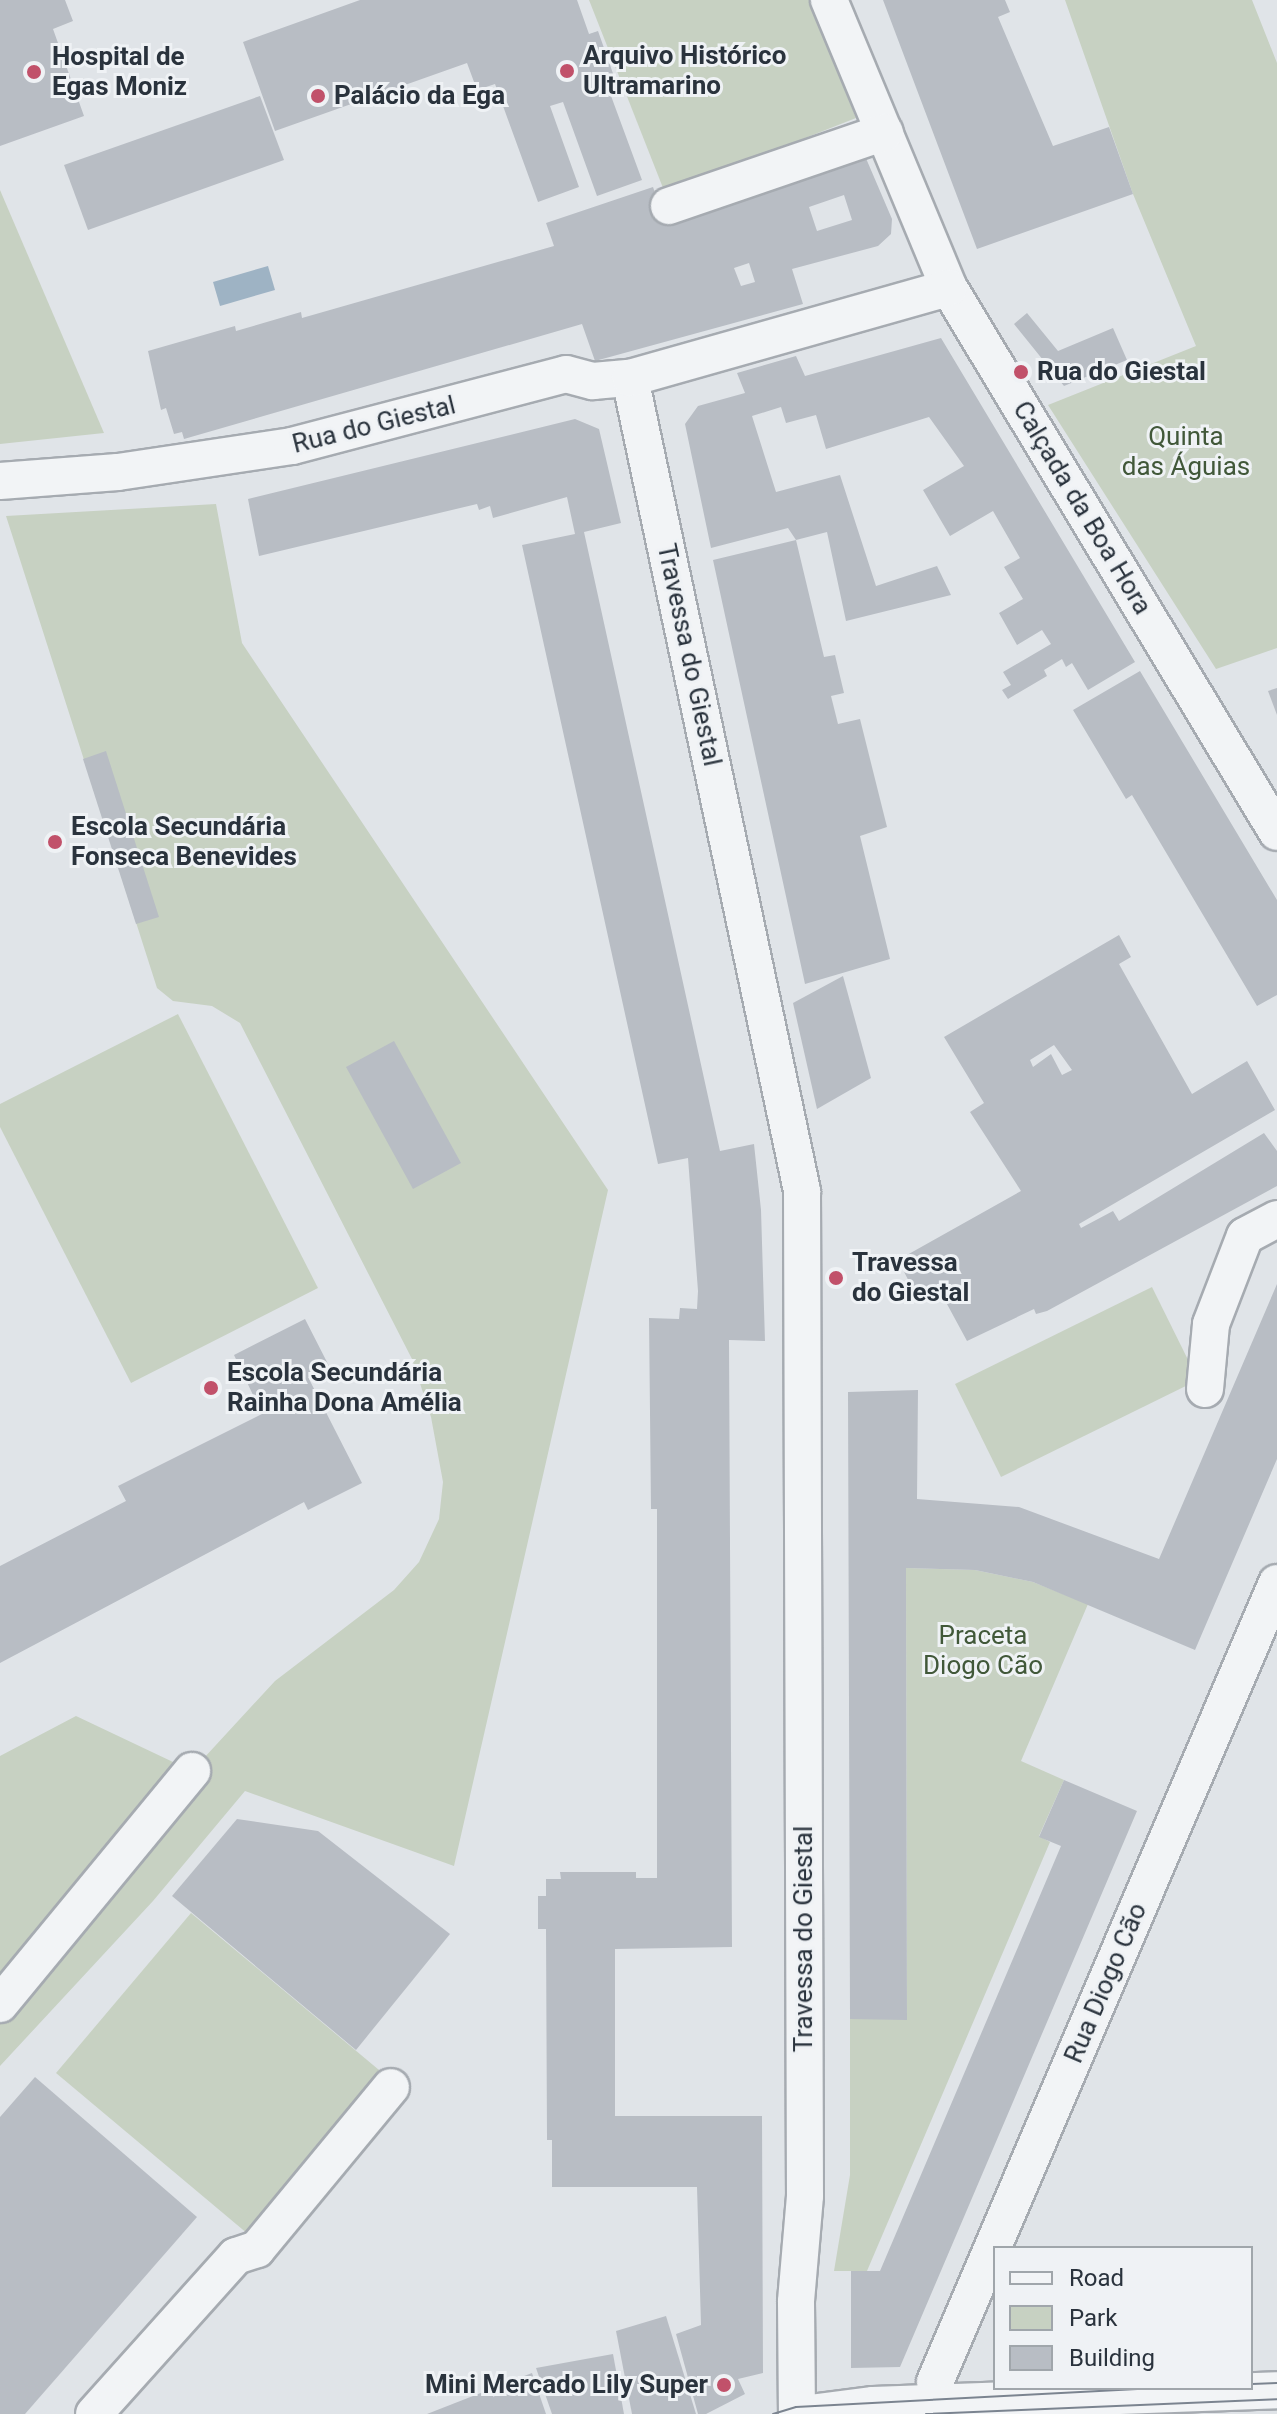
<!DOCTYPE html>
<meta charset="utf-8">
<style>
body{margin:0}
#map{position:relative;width:1277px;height:2414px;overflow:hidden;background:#e0e4e8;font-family:Roboto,sans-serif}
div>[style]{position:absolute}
.green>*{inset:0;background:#c7d1c2}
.water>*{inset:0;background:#9eb3c4}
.building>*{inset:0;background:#b8bdc4}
.roads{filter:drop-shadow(2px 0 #a6abb1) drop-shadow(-2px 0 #a6abb1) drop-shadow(0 2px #a6abb1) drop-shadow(0 -2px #a6abb1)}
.minor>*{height:36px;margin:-18px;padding:0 18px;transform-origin:18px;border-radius:18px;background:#f2f4f6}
.tram>*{height:2px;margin:-1px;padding:0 1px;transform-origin:1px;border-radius:1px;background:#7b8490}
.dots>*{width:22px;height:22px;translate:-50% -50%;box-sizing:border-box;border:4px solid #eff2f5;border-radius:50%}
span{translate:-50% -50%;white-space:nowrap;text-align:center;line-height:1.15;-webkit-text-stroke:6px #eff2f5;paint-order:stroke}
.poi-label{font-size:26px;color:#2a333d;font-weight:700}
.left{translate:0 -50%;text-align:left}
.right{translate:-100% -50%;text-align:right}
.street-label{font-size:26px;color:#2a333d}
.park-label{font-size:26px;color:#415839}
.legend{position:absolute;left:993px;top:2246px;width:260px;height:144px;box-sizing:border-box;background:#eff2f5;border:2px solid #a0a6ab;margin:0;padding:10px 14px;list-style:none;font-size:24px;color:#2a333d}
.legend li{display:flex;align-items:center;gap:16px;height:40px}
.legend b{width:40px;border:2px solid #a0a6ab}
</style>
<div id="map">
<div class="green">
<i style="clip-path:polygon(589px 0,809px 0,856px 118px,665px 193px)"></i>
<i style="clip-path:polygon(1065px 0,1252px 0,1277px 63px,1277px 648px,1216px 669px,1048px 405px,1196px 346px,1133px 194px)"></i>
<i style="clip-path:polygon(0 190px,104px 433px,0 444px)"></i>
<i style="clip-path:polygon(216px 504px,242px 643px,608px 1190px,454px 1866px,245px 1791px,153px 1901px,0 2066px,0 1756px,76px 1716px,192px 1771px,275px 1681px,394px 1590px,419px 1562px,439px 1519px,443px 1482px,431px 1417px,412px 1359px,240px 1023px,212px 1006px,173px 1001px,157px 988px,6px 516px)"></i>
<i style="clip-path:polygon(178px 1014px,318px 1288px,131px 1383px,0 1127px,0 1104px)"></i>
<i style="clip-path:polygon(1152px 1287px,1198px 1380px,1001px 1477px,955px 1384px)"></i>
<i style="clip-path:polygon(906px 1568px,975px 1570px,1033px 1582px,1088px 1604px,1021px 1761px,1064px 1780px,1039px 1836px,1050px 1842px,867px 2271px,834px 2271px,850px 2175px,850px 2019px,907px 2019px)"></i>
<i style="clip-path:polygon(191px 1913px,397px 2085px,261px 2245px,56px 2073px)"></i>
</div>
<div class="water">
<i style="clip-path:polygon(268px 266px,275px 290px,220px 306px,213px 282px)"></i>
</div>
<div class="building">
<i style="clip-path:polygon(0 0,65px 0,73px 21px,53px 29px,84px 116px,0 146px)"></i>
<i style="clip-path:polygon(360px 0,577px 0,589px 34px,598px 31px,616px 82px,607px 85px,642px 180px,597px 196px,563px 102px,550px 106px,579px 187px,538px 202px,495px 84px,477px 90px,467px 63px,275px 131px,243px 42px)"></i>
<i style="clip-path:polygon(883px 0,1005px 0,1010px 12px,998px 17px,1053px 146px,1109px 127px,1133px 194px,977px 249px)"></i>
<i style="clip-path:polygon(260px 96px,284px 160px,88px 230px,64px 165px)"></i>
<i style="clip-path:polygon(evenodd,865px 156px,892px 219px,891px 234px,878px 246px,792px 269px,803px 304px,595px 361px,582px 324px,184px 439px,182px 432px,174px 434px,166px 408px,161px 410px,148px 351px,235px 326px,236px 331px,301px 312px,302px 318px,554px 246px,546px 223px,653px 187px,665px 222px,865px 156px,844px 195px,852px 220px,817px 231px,809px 207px,844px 195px,865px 156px,749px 263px,755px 282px,741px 286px,734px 268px,749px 263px)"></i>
<i style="clip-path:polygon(1027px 313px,1058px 351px,1113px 328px,1127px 360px,1064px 386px,1014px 324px)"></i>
<i style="clip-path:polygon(941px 338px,1135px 662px,1088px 690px,1072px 663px,1066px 667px,1062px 659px,1044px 670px,1047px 676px,1008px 699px,1002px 690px,1011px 685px,1003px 672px,1051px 644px,1042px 630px,1017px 645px,999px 613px,1023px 599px,1004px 567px,1020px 558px,993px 511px,950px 536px,923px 490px,964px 466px,929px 417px,826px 449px,816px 415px,786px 423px,781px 407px,752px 416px,776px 492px,840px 475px,876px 586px,937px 566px,951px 595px,846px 621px,827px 532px,796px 540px,788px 528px,711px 548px,685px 424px,698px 406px,745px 393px,737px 373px,796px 356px,805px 376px)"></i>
<i style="clip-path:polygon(575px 419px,599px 429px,621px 523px,584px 532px,720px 1151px,754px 1144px,761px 1210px,765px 1341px,729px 1340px,732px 1947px,615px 1949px,615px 2116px,762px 2116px,763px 2373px,738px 2379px,745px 2394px,706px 2414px,698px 2414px,676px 2334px,701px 2325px,697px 2187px,552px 2187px,552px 2140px,547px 2140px,546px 1929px,538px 1929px,538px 1896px,546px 1896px,546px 1879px,561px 1879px,560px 1872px,636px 1872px,636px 1878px,657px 1878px,657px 1509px,651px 1509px,649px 1318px,679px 1319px,680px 1308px,697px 1309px,698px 1291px,688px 1158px,658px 1164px,522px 545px,575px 534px,567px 497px,493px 518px,490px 506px,479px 510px,477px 504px,259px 556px,248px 499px)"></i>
<i style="clip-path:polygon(796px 540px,824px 657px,835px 655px,844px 693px,831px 696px,838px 724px,860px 719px,887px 827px,860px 836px,890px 959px,805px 984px,713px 560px)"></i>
<i style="clip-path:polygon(1140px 671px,1277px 900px,1277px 995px,1257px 1006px,1132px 795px,1126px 799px,1073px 710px)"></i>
<i style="clip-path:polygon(1277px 688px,1277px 715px,1268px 691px)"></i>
<i style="clip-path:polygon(106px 751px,159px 917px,136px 924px,83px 759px)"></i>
<i style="clip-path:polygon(evenodd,1119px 935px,1131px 957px,1119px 964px,1192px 1094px,1247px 1061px,1275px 1110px,1079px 1224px,1081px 1228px,1113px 1211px,1119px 1221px,1264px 1133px,1277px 1151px,1277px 1186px,1047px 1311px,1036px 1314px,1034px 1309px,967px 1341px,941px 1293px,920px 1303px,898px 1260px,1021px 1191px,970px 1112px,984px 1103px,944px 1037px,1119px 935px,1054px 1045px,1072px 1070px,1062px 1075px,1051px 1054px,1033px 1067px,1030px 1060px,1054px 1045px)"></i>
<i style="clip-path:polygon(843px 976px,871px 1078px,817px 1109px,793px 1003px)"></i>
<i style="clip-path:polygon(394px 1041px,461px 1163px,413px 1189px,346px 1067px)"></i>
<i style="clip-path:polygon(1277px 1284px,1277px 1459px,1195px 1650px,1033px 1582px,975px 1570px,906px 1568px,907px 2020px,850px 2019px,848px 1392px,918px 1390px,917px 1499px,1019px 1507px,1159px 1559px)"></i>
<i style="clip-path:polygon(305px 1319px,329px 1366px,308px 1377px,362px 1483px,308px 1510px,304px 1502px,0 1663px,0 1566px,126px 1501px,118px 1486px,262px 1414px,234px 1355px)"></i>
<i style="clip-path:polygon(1064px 1780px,1137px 1811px,900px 2367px,851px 2368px,851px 2271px,880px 2271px,1061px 1846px,1039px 1837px)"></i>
<i style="clip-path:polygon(237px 1819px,318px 1831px,450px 1934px,356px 2050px,172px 1896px)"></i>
<i style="clip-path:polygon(35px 2077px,197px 2217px,25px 2414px,0 2414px,0 2117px)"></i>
<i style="clip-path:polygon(666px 2316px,696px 2414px,632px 2414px,616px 2331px)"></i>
<i style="clip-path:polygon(613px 2354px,624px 2414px,552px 2414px,536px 2368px)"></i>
<i style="clip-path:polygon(532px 2373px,546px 2414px,427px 2414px)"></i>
</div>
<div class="roads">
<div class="minor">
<i style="left:829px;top:0;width:312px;rotate:67.4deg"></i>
<i style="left:949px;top:288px;width:635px;rotate:58.91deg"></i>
<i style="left:669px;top:206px;width:228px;rotate:-18.9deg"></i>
<i style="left:630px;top:378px;width:831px;rotate:78.05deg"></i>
<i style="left:802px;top:1191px;width:1005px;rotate:89.83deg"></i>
<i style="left:805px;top:2196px;width:106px;rotate:94.9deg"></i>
<i style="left:796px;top:2302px;width:112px;rotate:89.5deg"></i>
<i style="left:0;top:481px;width:118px;rotate:-4.4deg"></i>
<i style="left:118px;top:472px;width:176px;rotate:-8.5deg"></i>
<i style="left:292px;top:446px;width:283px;rotate:-14.7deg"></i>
<i style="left:566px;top:374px;width:28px;rotate:15deg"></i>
<i style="left:593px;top:381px;width:37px;rotate:-5deg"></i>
<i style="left:630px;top:378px;width:331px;rotate:-15.8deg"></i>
<i style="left:1205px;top:1389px;width:65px;rotate:-84.7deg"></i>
<i style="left:1211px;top:1324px;width:94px;rotate:-68.9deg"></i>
<i style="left:1245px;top:1236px;width:36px;rotate:-28deg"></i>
<i style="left:0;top:2004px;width:302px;rotate:-50.5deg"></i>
<i style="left:935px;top:2382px;width:869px;rotate:-66.83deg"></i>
<i style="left:94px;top:2414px;width:212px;rotate:-48.1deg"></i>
<i style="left:236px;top:2256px;width:22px;rotate:-18deg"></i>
<i style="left:257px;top:2249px;width:210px;rotate:-50.4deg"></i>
<i style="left:802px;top:2414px;width:72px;rotate:-7.2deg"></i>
<i style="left:873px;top:2405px;width:404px;rotate:-2.1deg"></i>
</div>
</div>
<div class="tram">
<i style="left:1251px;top:2384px;width:26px;rotate:-2deg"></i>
<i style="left:773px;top:2414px;width:24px;rotate:-17deg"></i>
<i style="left:796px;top:2407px;width:361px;rotate:-3deg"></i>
<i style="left:926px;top:2414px;width:351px;rotate:-2.4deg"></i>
</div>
<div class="dots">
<i style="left:567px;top:71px;background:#c1516a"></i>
<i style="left:34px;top:72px;background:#c1516a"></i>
<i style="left:318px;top:96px;background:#c1516a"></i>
<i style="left:1021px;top:372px;background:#c1516a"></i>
<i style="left:55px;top:842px;background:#c1516a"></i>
<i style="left:836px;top:1278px;background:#c1516a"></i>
<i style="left:211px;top:1388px;background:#c1516a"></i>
<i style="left:724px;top:2385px;background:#c1516a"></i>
</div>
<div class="poi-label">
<span class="left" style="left:583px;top:71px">Arquivo Histórico<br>Ultramarino</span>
<span class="left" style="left:52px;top:72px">Hospital de<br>Egas Moniz</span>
<span class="left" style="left:334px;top:96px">Palácio da Ega</span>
<span class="left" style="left:1037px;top:372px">Rua do Giestal</span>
<span class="left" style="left:71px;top:842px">Escola Secundária<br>Fonseca Benevides</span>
<span class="left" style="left:852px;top:1278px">Travessa<br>do Giestal</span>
<span class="left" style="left:227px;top:1388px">Escola Secundária<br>Rainha Dona Amélia</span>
<span class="right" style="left:708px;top:2385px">Mini Mercado Lily Super</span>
</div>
<div class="street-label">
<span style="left:374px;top:425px;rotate:-14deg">Rua do Giestal</span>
<span style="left:1082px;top:508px;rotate:59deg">Calçada da Boa Hora</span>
<span style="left:689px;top:655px;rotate:78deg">Travessa do Giestal</span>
<span style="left:804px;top:1939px;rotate:-90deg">Travessa do Giestal</span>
<span style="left:1106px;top:1983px;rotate:-67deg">Rua Diogo Cão</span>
</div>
<div class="park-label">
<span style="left:1186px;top:452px">Quinta<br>das Águias</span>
<span style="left:983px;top:1651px">Praceta<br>Diogo Cão</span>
</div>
<ul class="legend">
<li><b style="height:10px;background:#f2f4f6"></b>Road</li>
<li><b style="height:22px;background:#c7d1c2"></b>Park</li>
<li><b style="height:22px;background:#b8bdc4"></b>Building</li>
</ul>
</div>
